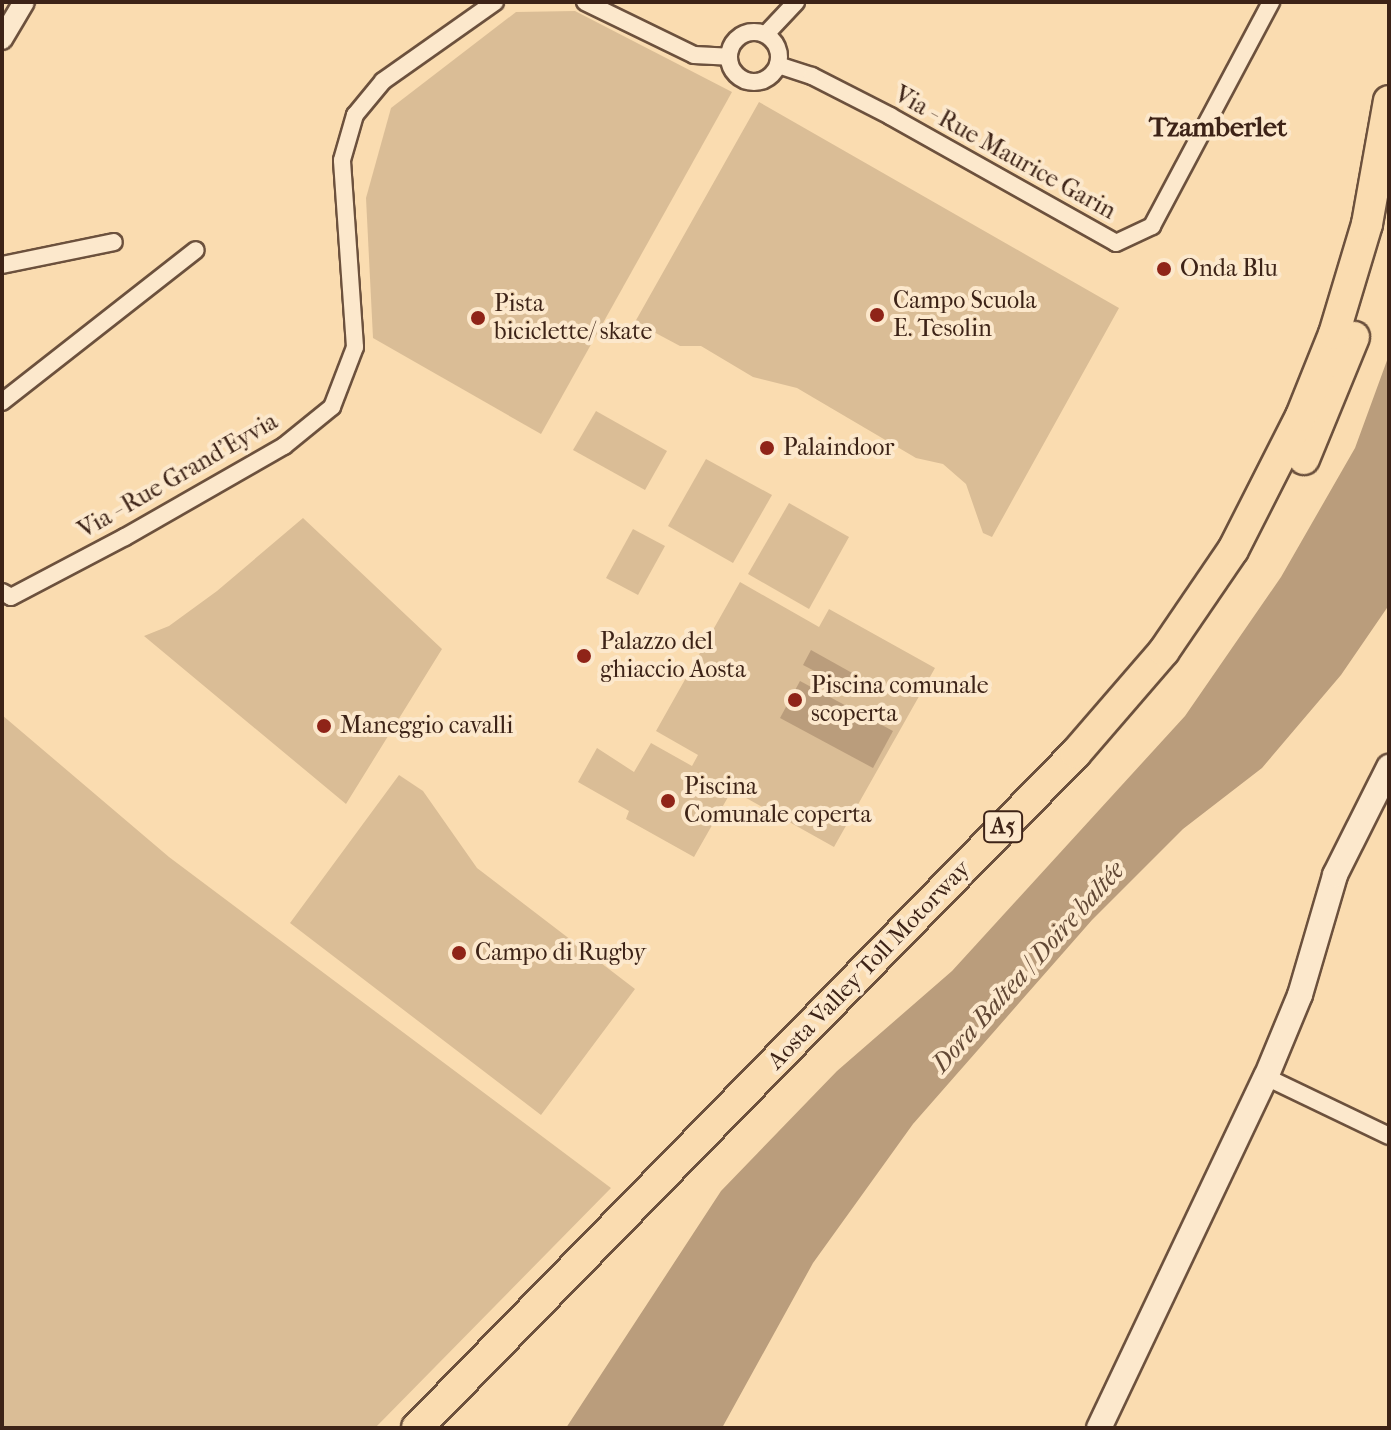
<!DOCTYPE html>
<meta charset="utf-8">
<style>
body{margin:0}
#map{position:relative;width:1391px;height:1430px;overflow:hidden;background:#fadcb0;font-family:"IM FELL French Canon",serif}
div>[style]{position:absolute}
.green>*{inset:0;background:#dabd96}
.water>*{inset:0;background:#ba9d7c}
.roads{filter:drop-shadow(2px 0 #6c513d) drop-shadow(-2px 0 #6c513d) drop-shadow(0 2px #6c513d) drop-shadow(0 -2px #6c513d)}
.minor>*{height:16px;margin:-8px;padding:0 8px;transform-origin:8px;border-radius:8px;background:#fce8cc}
.minor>.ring{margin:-8px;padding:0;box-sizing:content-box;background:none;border:16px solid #fce8cc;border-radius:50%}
.tertiary>*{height:20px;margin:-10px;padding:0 10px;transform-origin:10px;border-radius:10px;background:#fce8cc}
.secondary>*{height:24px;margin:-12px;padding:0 12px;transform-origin:12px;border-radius:12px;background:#fce8cc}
.motorway>*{height:30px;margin:-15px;padding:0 15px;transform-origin:15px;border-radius:15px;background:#fadcb0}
.dots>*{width:22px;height:22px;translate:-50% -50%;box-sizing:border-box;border:4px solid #fce8cc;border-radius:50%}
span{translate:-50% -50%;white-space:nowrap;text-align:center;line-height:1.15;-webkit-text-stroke:8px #fce8cc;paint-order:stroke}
.shield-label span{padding:2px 6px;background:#fce8cc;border:2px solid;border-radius:6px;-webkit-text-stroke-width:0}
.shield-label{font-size:22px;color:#3d2317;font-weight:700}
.street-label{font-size:24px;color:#3d2317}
.poi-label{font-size:24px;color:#3d2317}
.left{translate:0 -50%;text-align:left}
.water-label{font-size:26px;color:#624835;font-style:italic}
.quarter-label{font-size:28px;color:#3d2317;font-weight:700}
.frame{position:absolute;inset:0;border:4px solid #3d2317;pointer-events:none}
</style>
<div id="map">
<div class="green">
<i style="clip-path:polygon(575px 11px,732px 92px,541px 434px,373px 338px,366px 198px,391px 108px,516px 12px)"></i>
<i style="clip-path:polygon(759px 102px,1119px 308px,992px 537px,983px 533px,966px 484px,943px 464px,916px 458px,797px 388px,753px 377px,701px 346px,680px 346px,635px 322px)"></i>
<i style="clip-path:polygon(596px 411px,667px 451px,645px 490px,573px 450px)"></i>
<i style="clip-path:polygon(706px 459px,772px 495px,733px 563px,668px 526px)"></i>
<i style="clip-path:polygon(789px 503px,849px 537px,809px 609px,748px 574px)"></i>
<i style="clip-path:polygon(303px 518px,442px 649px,346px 804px,144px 636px,169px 626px,217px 591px)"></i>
<i style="clip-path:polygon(633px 529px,665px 546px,638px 595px,606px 578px)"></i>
<i style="clip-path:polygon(740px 582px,819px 627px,829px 609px,935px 668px,834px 847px,732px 790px,694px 857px,626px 819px,629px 811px,578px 782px,597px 748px,634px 772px,651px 743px,692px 766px,698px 755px,656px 731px)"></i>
<i style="clip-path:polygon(2px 715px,169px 857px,611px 1188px,375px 1428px,2px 1428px)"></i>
<i style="clip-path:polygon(399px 775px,423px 791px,477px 868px,635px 989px,541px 1115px,290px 923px)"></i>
</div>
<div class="water">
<i style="clip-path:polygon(1389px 355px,1389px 605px,1341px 675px,1262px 768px,1183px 829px,1092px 920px,913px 1124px,813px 1263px,722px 1428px,566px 1428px,721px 1191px,837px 1071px,952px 971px,1185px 716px,1281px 577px,1355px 448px)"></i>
<i style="clip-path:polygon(811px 650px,854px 674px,847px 688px,803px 665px)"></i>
<i style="clip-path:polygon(800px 681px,893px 731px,873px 768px,780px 718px)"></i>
</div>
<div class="roads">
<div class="minor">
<i style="left:585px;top:2px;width:121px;rotate:25.9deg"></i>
<i style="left:694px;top:55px;width:35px;rotate:3deg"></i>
<i class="ring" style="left:729px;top:32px;width:34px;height:34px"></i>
<i style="left:766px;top:34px;width:44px;rotate:-46.8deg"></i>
<i style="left:778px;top:65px;width:36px;rotate:18deg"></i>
<i style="left:812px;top:76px;width:88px;rotate:27.1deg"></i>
<i style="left:890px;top:116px;width:259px;rotate:29.3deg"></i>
<i style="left:1116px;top:243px;width:40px;rotate:-25deg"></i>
<i style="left:1152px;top:226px;width:254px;rotate:-62deg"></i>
<i style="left:2px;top:265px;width:114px;rotate:-11.6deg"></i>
<i style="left:2px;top:402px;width:246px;rotate:-38.1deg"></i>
<i style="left:2px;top:592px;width:10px;rotate:29deg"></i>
<i style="left:11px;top:597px;width:129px;rotate:-27.8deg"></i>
<i style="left:125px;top:537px;width:183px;rotate:-29.8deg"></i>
<i style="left:284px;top:446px;width:62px;rotate:-39.1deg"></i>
<i style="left:332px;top:407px;width:64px;rotate:-69deg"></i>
<i style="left:355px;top:347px;width:187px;rotate:-94deg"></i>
<i style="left:342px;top:160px;width:47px;rotate:-73.9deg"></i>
<i style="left:355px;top:115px;width:44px;rotate:-50.5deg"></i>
<i style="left:383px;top:81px;width:137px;rotate:-35.2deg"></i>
<i style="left:1266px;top:1077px;width:136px;rotate:25.6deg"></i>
</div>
<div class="tertiary">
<i style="left:2px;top:39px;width:43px;rotate:-59.3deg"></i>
</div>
<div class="secondary">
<i style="left:1099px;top:1428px;width:389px;rotate:-64.6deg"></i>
<i style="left:1266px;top:1077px;width:89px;rotate:-67.5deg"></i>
<i style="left:1300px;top:995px;width:125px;rotate:-73.7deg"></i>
<i style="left:1335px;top:875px;width:121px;rotate:-63.4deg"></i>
</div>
<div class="motorway">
<i style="left:1304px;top:459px;width:132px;rotate:-67.7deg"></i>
<i style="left:417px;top:1428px;width:943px;rotate:-45.69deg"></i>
<i style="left:1076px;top:753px;width:135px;rotate:-49.2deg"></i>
<i style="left:1164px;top:651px;width:122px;rotate:-55.7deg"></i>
<i style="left:1233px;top:550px;width:150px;rotate:-63.1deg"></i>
<i style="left:1301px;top:416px;width:88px;rotate:-68.1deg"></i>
<i style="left:1334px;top:334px;width:115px;rotate:-73.3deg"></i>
<i style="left:1367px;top:224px;width:125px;rotate:-79.9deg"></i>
</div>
</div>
<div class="dots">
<i style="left:1164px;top:269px;background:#8f2418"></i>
<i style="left:877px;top:315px;background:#8f2418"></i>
<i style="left:478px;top:318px;background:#8f2418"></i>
<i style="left:767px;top:448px;background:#8f2418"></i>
<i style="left:584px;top:656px;background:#8f2418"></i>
<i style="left:795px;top:700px;background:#8f2418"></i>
<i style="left:324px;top:726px;background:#8f2418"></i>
<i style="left:668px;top:801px;background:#8f2418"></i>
<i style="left:459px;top:953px;background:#8f2418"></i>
</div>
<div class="shield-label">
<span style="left:1003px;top:827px">A5</span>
</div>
<div class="street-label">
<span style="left:1005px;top:153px;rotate:29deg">Via - Rue Maurice Garin</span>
<span style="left:178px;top:476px;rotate:-30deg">Via - Rue Grand'Eyvia</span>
<span style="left:869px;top:965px;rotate:-46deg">Aosta Valley Toll Motorway</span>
</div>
<div class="poi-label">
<span class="left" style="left:1180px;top:269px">Onda Blu</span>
<span class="left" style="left:893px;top:315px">Campo Scuola<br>E. Tesolin</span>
<span class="left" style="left:494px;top:318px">Pista<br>biciclette/ skate</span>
<span class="left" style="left:783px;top:448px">Palaindoor</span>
<span class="left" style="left:600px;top:656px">Palazzo del<br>ghiaccio Aosta</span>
<span class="left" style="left:811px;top:700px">Piscina comunale<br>scoperta</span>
<span class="left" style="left:340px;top:726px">Maneggio cavalli</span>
<span class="left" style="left:684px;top:801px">Piscina<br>Comunale coperta</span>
<span class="left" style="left:475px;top:953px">Campo di Rugby</span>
</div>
<div class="water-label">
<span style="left:1028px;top:967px;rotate:-48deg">Dora Baltea / Doire baltée</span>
</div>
<div class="quarter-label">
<span style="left:1218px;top:127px">Tzamberlet</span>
</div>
<div class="frame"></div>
</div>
